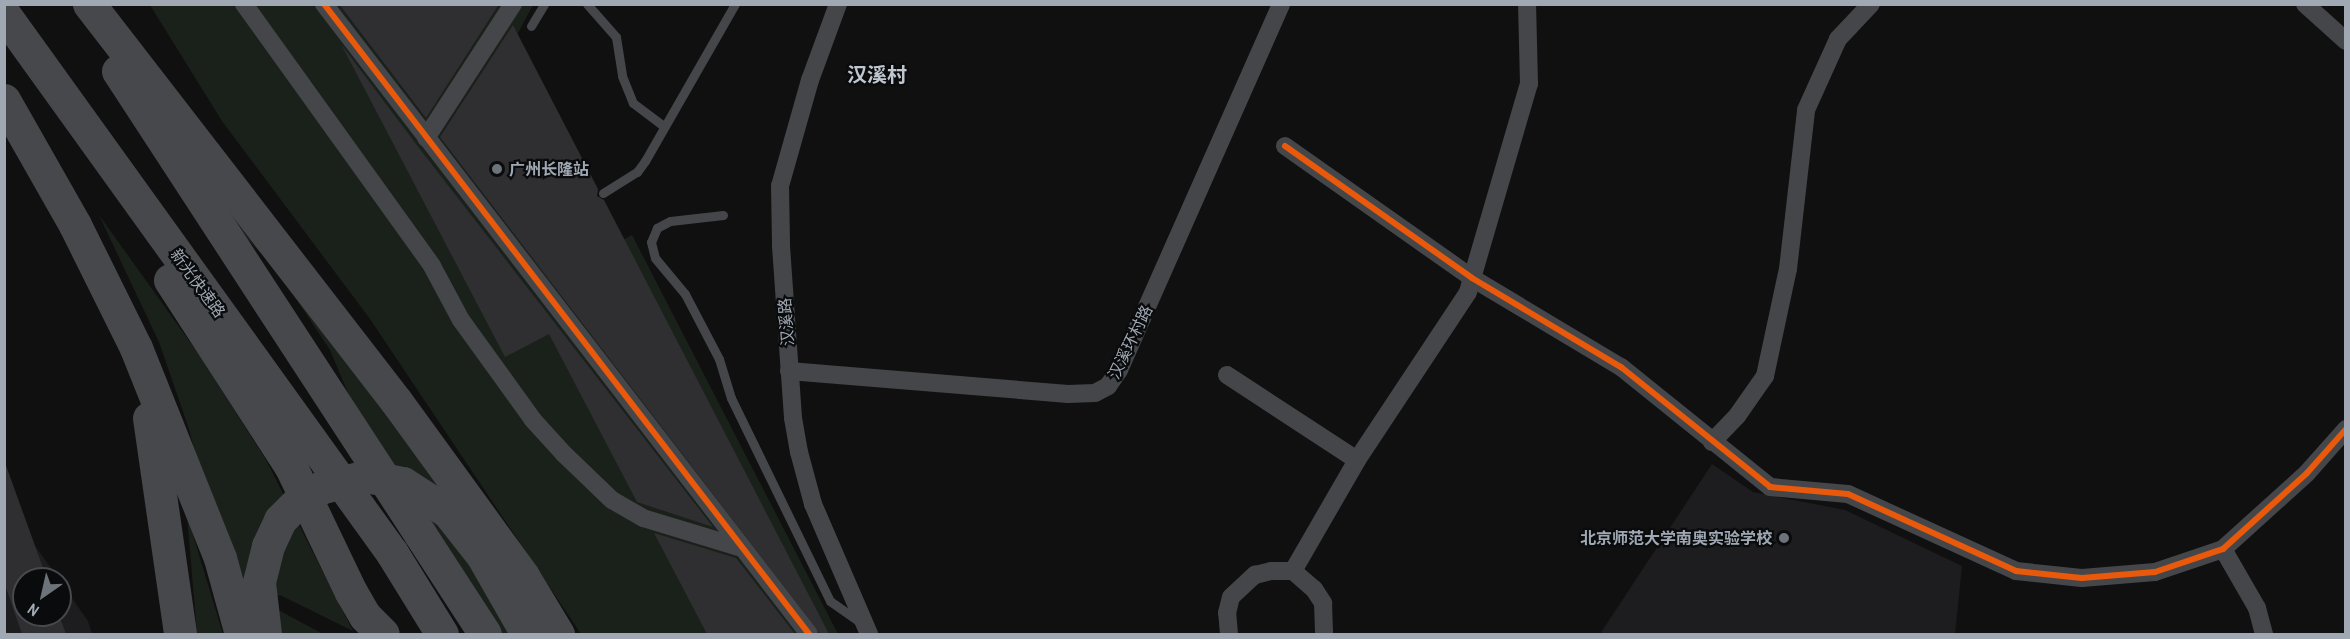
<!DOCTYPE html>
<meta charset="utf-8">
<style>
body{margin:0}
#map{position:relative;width:2350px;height:639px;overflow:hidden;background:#101010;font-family:"Archivo Narrow","Noto Sans SC",sans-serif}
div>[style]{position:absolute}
.built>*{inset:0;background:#1d1d1f}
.green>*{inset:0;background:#1a211a}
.building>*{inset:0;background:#2f2f31}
.lane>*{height:9px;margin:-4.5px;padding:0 4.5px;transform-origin:4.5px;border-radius:4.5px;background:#444649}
.street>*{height:18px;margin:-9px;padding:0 9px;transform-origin:9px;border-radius:9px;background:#444649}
.highway>*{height:33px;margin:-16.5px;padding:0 16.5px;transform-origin:16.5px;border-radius:16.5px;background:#47484b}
.highway-bridge>*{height:33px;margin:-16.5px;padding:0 16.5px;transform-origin:16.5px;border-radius:16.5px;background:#47484b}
.cycleway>*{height:6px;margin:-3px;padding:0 3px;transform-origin:3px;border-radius:3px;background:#e8590c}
.dots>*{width:16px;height:16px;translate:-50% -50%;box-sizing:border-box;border:3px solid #0a0b0c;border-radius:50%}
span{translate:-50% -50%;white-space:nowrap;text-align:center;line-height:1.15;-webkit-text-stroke:4.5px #0a0b0c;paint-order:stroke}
.poi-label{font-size:16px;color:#9fa8b3;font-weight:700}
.left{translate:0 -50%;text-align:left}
.right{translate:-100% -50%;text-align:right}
.street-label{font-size:16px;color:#9fa8b3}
.quarter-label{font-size:20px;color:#c0c6cf;font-weight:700}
.frame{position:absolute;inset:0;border:6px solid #9fa8b3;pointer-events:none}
.north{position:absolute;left:12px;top:567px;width:60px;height:60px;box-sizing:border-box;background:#0a0b0c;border:2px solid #464a4f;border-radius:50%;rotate:214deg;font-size:16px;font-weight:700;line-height:24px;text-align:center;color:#9fa8b3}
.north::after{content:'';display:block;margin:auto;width:21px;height:27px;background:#6d737a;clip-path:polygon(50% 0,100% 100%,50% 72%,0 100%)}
</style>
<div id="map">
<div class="built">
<i style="clip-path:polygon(1712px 464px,1753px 492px,1845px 510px,1962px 566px,1955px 634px,1600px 634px)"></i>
<i style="clip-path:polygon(12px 514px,59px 579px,24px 579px,24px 615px,60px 615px,60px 581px,88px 621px,92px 634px,5px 634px,4px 517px)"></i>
</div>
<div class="green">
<i style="clip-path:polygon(150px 5px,533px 5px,484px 96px,576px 266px,632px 235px,838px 634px,581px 634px,370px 319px,222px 121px)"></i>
<i style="clip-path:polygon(183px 142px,459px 504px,520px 634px,499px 634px,351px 400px,330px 350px,275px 267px,245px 237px)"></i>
<i style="clip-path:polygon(99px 215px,200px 356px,266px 460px,353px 631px,282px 596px,248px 589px,222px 549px,188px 426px,159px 342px)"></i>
<i style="clip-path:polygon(187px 515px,223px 634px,197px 634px)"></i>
<i style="clip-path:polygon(269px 605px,323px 634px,273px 634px)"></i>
</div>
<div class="building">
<i style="clip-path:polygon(339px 4px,499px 4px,426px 118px)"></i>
<i style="clip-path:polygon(513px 25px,598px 189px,597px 196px,604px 200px,829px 634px,820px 634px,440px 137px)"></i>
<i style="clip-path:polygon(341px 44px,416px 144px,713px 527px,637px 502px,549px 334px,505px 357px)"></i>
<i style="clip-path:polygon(4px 460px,47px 579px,24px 579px,24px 615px,59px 615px,66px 634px,22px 634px,4px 582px)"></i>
<i style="clip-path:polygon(654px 533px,736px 558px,795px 634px,707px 634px)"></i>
</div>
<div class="lane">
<i style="left:587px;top:4px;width:44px;rotate:48.7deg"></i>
<i style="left:616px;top:37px;width:39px;rotate:81deg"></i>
<i style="left:622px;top:76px;width:29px;rotate:68deg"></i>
<i style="left:633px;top:103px;width:38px;rotate:37deg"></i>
<i style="left:531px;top:26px;width:26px;rotate:-59deg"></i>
<i style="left:603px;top:193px;width:40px;rotate:-32deg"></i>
<i style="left:637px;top:172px;width:14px;rotate:-54deg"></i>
<i style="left:645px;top:161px;width:181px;rotate:-60.2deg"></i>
<i style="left:723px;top:215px;width:53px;rotate:173.5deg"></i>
<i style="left:670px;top:221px;width:15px;rotate:152deg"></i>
<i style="left:657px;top:228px;width:15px;rotate:113deg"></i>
<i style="left:651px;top:242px;width:16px;rotate:76deg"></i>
<i style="left:655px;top:258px;width:47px;rotate:50.2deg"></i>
<i style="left:685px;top:294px;width:73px;rotate:62.4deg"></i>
<i style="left:719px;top:359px;width:41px;rotate:72.9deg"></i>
<i style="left:731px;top:398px;width:226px;rotate:64deg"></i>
<i style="left:830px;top:601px;width:37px;rotate:35deg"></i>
</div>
<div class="street">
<i style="left:244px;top:4px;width:322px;rotate:54.3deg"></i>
<i style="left:432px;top:266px;width:61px;rotate:61.8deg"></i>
<i style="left:461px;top:320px;width:123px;rotate:54.2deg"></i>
<i style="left:533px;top:420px;width:46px;rotate:47.6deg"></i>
<i style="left:564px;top:454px;width:66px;rotate:43.8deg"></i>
<i style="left:612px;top:500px;width:36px;rotate:30deg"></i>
<i style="left:643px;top:518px;width:103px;rotate:16.9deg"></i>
<i style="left:324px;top:4px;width:795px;rotate:52.41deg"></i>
<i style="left:838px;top:4px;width:81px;rotate:110.2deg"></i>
<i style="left:810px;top:80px;width:110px;rotate:105.8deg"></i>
<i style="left:780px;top:186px;width:60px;rotate:89deg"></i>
<i style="left:781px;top:246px;width:172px;rotate:86deg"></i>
<i style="left:793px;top:418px;width:35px;rotate:80deg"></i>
<i style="left:799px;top:452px;width:54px;rotate:74.9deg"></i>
<i style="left:813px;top:504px;width:142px;rotate:66.7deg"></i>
<i style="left:2305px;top:4px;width:55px;rotate:42.1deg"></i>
<i style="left:426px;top:138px;width:160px;rotate:-57deg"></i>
<i style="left:1285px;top:146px;width:229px;rotate:35.2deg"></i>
<i style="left:1472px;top:278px;width:174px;rotate:30.9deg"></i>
<i style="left:1621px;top:367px;width:191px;rotate:38.8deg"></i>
<i style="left:1770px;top:487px;width:78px;rotate:5.1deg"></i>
<i style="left:1848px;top:494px;width:185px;rotate:24.6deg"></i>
<i style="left:2016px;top:571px;width:66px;rotate:6.1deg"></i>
<i style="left:2082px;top:578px;width:73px;rotate:-4.7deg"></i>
<i style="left:2155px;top:572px;width:72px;rotate:-18.7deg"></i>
<i style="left:2223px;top:549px;width:113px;rotate:-42.1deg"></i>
<i style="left:2307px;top:473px;width:59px;rotate:-48.4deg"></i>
<i style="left:789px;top:371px;width:280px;rotate:4.7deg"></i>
<i style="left:1068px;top:394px;width:27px;rotate:-2deg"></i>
<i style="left:1095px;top:393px;width:15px;rotate:-28deg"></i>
<i style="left:1108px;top:386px;width:19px;rotate:-55deg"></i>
<i style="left:1119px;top:370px;width:400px;rotate:-66.1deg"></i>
<i style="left:1227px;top:375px;width:155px;rotate:33.2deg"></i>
<i style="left:1712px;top:442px;width:36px;rotate:-46deg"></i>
<i style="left:1737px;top:416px;width:49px;rotate:-55deg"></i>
<i style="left:1765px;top:376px;width:109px;rotate:-77.9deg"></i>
<i style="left:1788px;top:269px;width:160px;rotate:-83.5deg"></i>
<i style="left:1806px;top:110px;width:78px;rotate:-65.7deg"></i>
<i style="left:1838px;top:39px;width:48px;rotate:-46.7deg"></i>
<i style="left:2223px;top:549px;width:68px;rotate:60deg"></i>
<i style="left:2257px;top:608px;width:27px;rotate:75deg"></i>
<i style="left:1293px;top:571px;width:128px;rotate:-60deg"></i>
<i style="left:1357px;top:460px;width:201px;rotate:-56.5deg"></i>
<i style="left:1468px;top:292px;width:217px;rotate:-73.7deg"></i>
<i style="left:1529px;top:84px;width:80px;rotate:-91.4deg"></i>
<i style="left:1229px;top:634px;width:21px;rotate:-95deg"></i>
<i style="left:1227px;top:613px;width:16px;rotate:-76deg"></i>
<i style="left:1231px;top:597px;width:33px;rotate:-43deg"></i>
<i style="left:1255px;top:575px;width:16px;rotate:-14deg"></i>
<i style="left:1271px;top:571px;width:22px"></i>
<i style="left:1293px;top:571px;width:28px;rotate:41deg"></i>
<i style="left:1314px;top:589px;width:17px;rotate:57deg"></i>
<i style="left:1323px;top:603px;width:31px;rotate:88deg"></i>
</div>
<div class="highway">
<i style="left:89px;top:4px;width:502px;rotate:52.29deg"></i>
<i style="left:396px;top:401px;width:216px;rotate:54deg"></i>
<i style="left:523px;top:576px;width:68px;rotate:58.9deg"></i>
<i style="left:4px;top:14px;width:664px;rotate:54.25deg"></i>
<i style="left:392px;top:553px;width:95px;rotate:58.3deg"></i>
<i style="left:118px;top:71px;width:553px;rotate:56.88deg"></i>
<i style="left:4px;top:100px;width:144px;rotate:60.4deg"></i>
<i style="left:75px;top:225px;width:137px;rotate:63.6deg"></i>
<i style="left:136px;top:348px;width:226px;rotate:68.2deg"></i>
<i style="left:220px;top:558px;width:79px;rotate:74.6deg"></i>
<i style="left:170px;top:280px;width:223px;rotate:57.1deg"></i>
<i style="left:291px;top:467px;width:139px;rotate:64.4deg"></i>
<i style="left:351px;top:592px;width:28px;rotate:60deg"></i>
<i style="left:365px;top:616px;width:25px;rotate:45deg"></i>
<i style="left:149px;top:418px;width:218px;rotate:81.8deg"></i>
</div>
<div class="highway-bridge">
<i style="left:420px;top:534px;width:119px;rotate:57deg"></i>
<i style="left:265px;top:634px;width:52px;rotate:-96.6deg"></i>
<i style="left:259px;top:582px;width:37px;rotate:-76deg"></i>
<i style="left:268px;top:546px;width:29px;rotate:-65deg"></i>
<i style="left:280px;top:520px;width:30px;rotate:-45deg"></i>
<i style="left:301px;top:499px;width:22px;rotate:-30deg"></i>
<i style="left:320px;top:488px;width:48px;rotate:-14.6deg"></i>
<i style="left:366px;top:476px;width:38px;rotate:11deg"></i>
<i style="left:403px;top:483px;width:54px;rotate:32.8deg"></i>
<i style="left:448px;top:512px;width:55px;rotate:51.7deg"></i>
<i style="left:482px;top:555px;width:91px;rotate:60.3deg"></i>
</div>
<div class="cycleway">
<i style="left:324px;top:4px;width:795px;rotate:52.41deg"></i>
<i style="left:1285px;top:146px;width:229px;rotate:35.2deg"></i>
<i style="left:1472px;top:278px;width:174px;rotate:30.9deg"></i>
<i style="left:1621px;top:367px;width:191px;rotate:38.8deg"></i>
<i style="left:1770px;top:487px;width:78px;rotate:5.1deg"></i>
<i style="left:1848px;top:494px;width:185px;rotate:24.6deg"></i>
<i style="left:2016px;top:571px;width:66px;rotate:6.1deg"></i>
<i style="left:2082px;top:578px;width:73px;rotate:-4.7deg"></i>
<i style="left:2155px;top:572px;width:72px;rotate:-18.7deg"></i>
<i style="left:2223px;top:549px;width:113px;rotate:-42.1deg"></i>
<i style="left:2307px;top:473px;width:59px;rotate:-48.4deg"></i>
</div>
<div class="dots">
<i style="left:497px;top:169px;background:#6d737a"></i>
<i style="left:1784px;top:538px;background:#6d737a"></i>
</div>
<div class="poi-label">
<span class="left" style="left:509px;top:169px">广州长隆站</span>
<span class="right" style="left:1772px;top:538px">北京师范大学南奥实验学校</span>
</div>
<div class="street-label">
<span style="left:198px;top:283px;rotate:54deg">新光快速路</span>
<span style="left:786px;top:322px;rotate:-94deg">汉溪路</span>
<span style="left:1130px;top:342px;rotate:-64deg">汉溪环村路</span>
</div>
<div class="quarter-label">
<span style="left:877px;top:74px">汉溪村</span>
</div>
<div class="frame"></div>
<div class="north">N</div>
</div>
